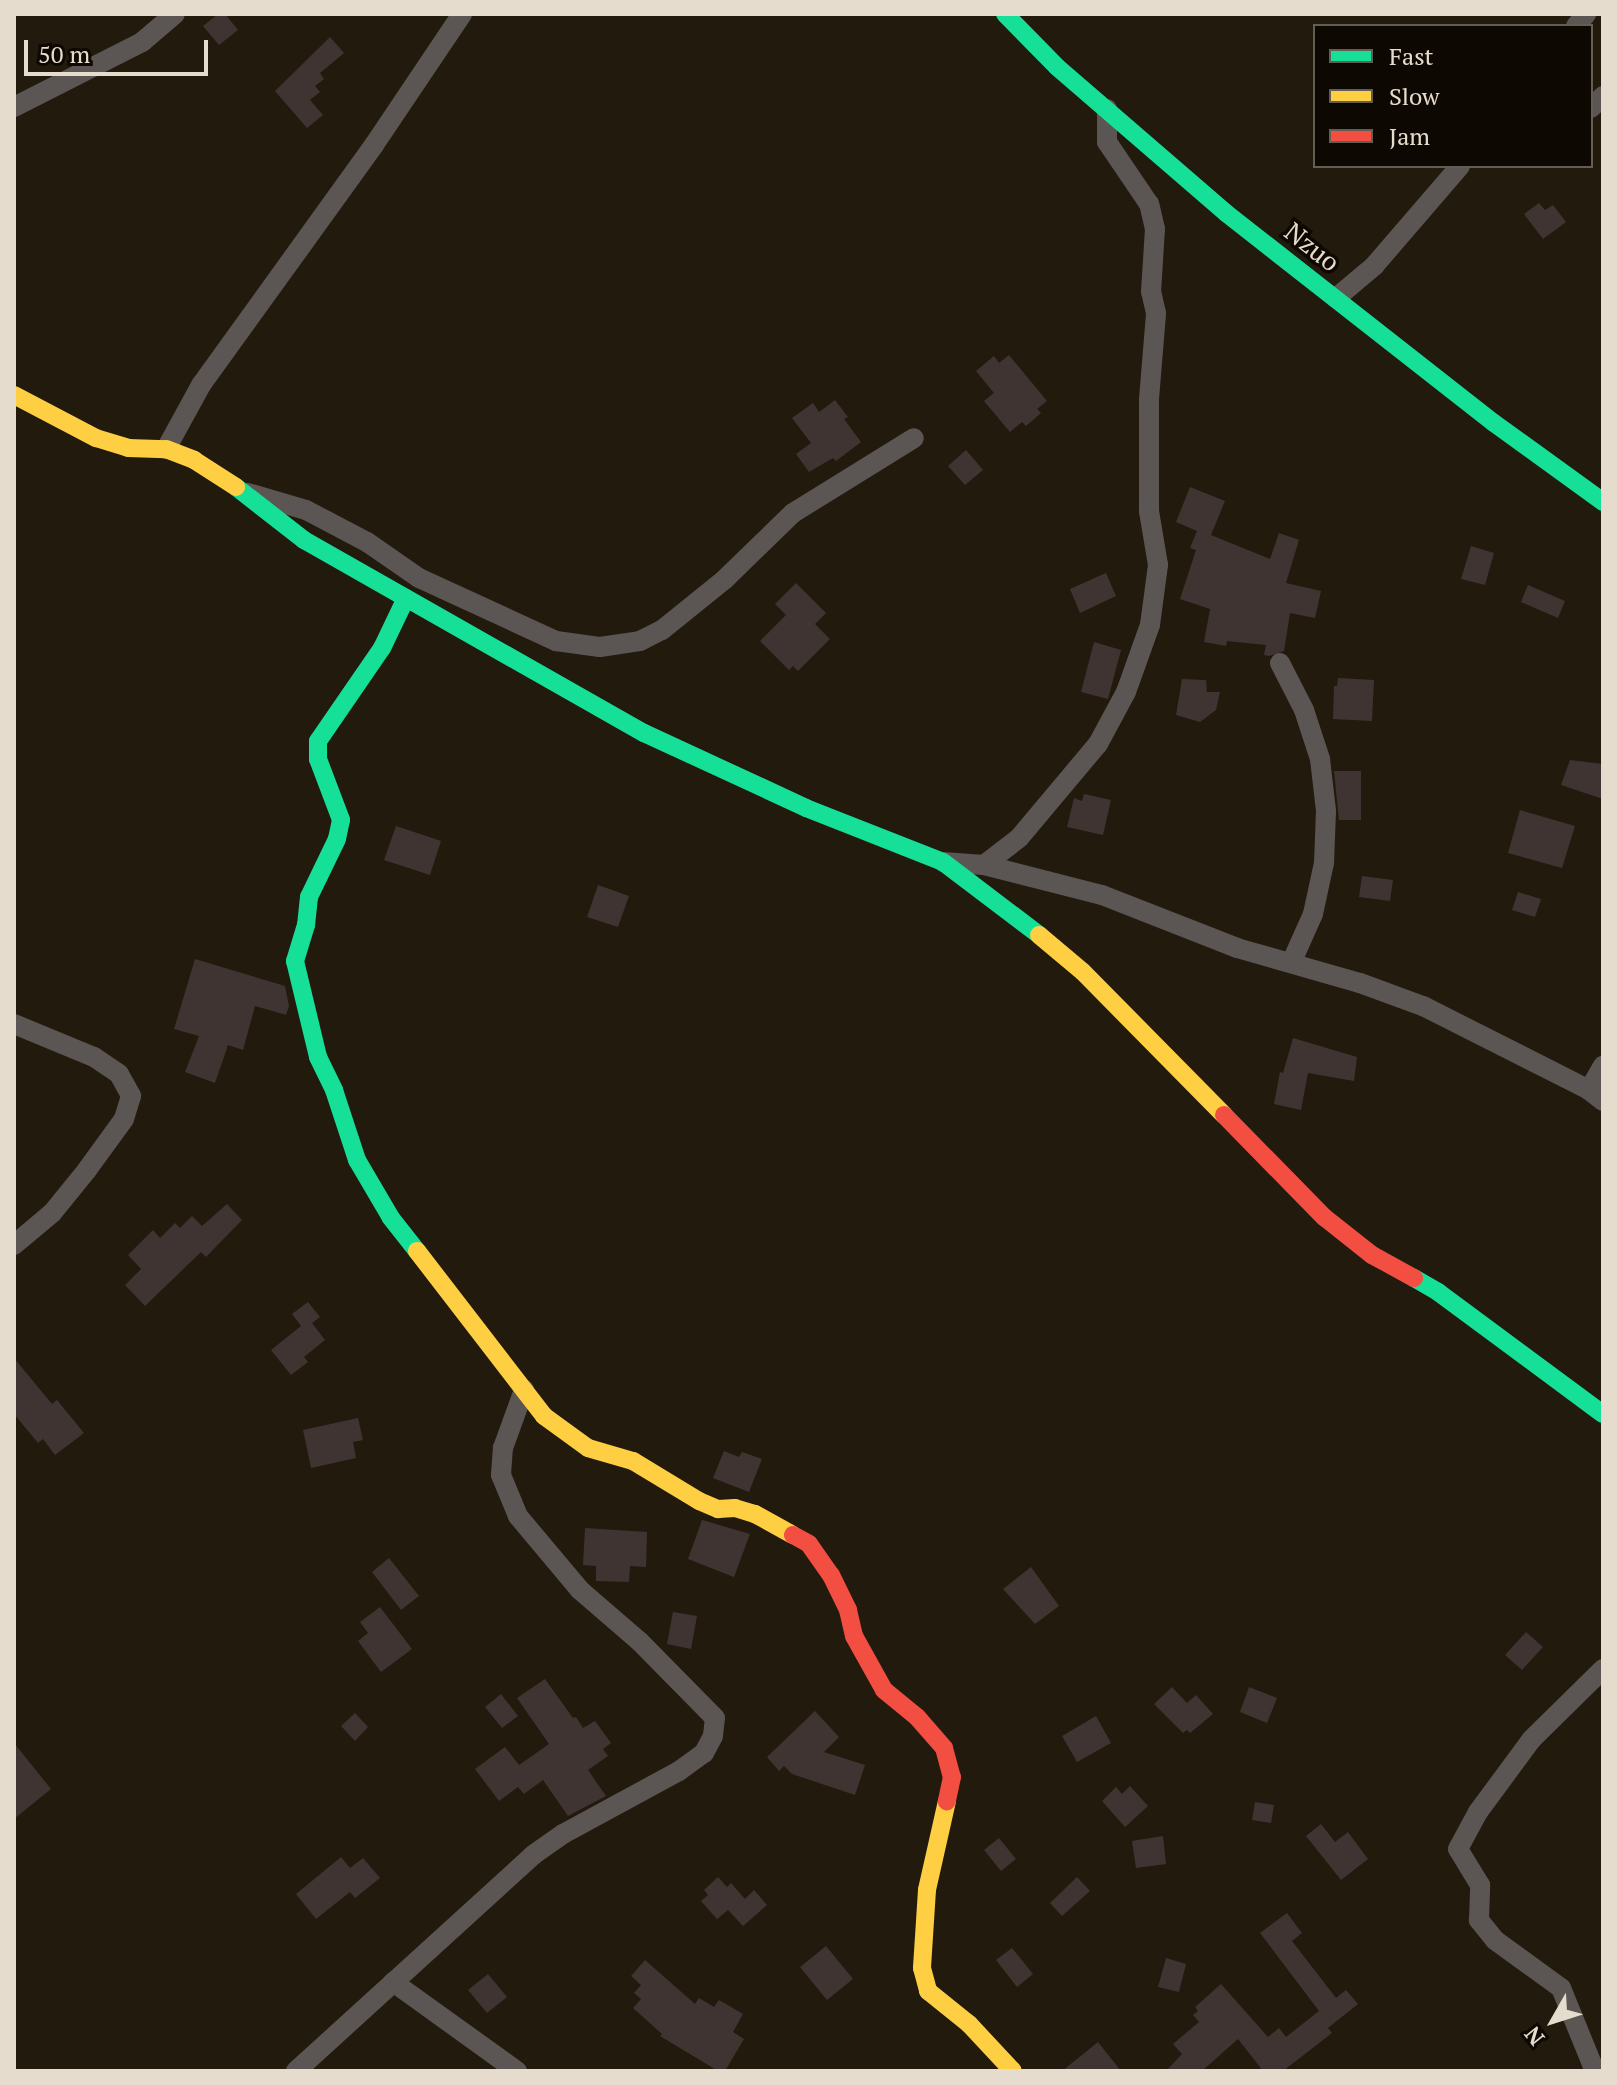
<!DOCTYPE html>
<style>
body{margin:0}
#map{position:relative;width:1617px;height:2085px;overflow:hidden;background:#221a0d;font-family:"PT Serif",serif}
div>[style]{position:absolute}
.building>*{inset:0;background:#403432}
.street>*{height:20px;margin:-10px;padding:0 10px;transform-origin:10px;border-radius:10px;background:#5b5653}
.fast>*{height:18px;margin:-9px;padding:0 9px;transform-origin:9px;border-radius:9px;background:#16e098}
.slow>*{height:18px;margin:-9px;padding:0 9px;transform-origin:9px;border-radius:9px;background:#ffcf43}
.jam>*{height:18px;margin:-9px;padding:0 9px;transform-origin:9px;border-radius:9px;background:#f24e42}
span{translate:-50% -50%;white-space:nowrap;text-align:center;line-height:1.15;-webkit-text-stroke:7px #0e0802;paint-order:stroke}
.street-label{font-size:26px;color:#e6dccd}
.frame{position:absolute;inset:0;border:16px solid #e6dccd;pointer-events:none}
.legend{position:absolute;left:1313px;top:24px;width:280px;height:144px;box-sizing:border-box;background:#0e0802;border:2px solid #645d53;margin:0;padding:10px 14px;list-style:none;font-size:24px;color:#e6dccd}
.legend li{display:flex;align-items:center;gap:16px;height:40px}
.legend b{width:40px;border:2px solid #645d53}
.north{position:absolute;left:1513px;top:1981px;width:80px;height:80px;-webkit-text-stroke:6px #0e0802;paint-order:stroke;rotate:231deg;font-size:22px;font-weight:700;line-height:32px;text-align:center;color:#e6dccd}
.north::after{content:'';display:block;margin:auto;width:28px;height:36px;background:#e6dccd;clip-path:polygon(50% 0,100% 100%,50% 72%,0 100%)}
.scale{position:absolute;left:24px;top:40px;width:184px;height:36px;box-sizing:border-box;border:4px solid #e6dccd;border-top:0;padding-left:10px;font-size:24px;line-height:28px;white-space:nowrap;color:#e6dccd;-webkit-text-stroke:6px #0e0802;paint-order:stroke}
</style>
<div id="map">
<div class="building">
<i style="clip-path:polygon(218px 14px,225px 14px,238px 30px,219px 45px,203px 26px)"></i>
<i style="clip-path:polygon(330px 37px,344px 53px,320px 73px,324px 79px,315px 86px,320px 92px,310px 100px,323px 115px,307px 128px,275px 91px)"></i>
<i style="clip-path:polygon(1539px 203px,1545px 210px,1553px 205px,1566px 222px,1543px 239px,1524px 214px)"></i>
<i style="clip-path:polygon(1009px 355px,1047px 401px,1037px 409px,1041px 413px,1026px 426px,1022px 422px,1010px 432px,984px 401px,994px 393px,976px 371px,994px 356px,999px 363px)"></i>
<i style="clip-path:polygon(835px 400px,848px 417px,844px 419px,861px 442px,836px 461px,833px 458px,809px 472px,796px 454px,811px 443px,792px 418px,813px 403px,819px 412px)"></i>
<i style="clip-path:polygon(966px 450px,983px 470px,965px 485px,948px 466px)"></i>
<i style="clip-path:polygon(1190px 487px,1225px 501px,1211px 535px,1270px 559px,1279px 533px,1299px 540px,1286px 583px,1321px 591px,1315px 618px,1290px 613px,1284px 651px,1269px 656px,1264px 655px,1266px 645px,1227px 641px,1226px 646px,1204px 642px,1210px 609px,1180px 599px,1196px 550px,1190px 548px,1197px 531px,1176px 522px)"></i>
<i style="clip-path:polygon(1471px 546px,1494px 553px,1485px 585px,1461px 579px)"></i>
<i style="clip-path:polygon(1106px 573px,1116px 596px,1080px 613px,1070px 589px)"></i>
<i style="clip-path:polygon(796px 583px,826px 613px,815px 624px,830px 639px,798px 671px,793px 666px,789px 670px,760px 641px,786px 615px,775px 604px)"></i>
<i style="clip-path:polygon(1528px 585px,1565px 601px,1558px 618px,1521px 602px)"></i>
<i style="clip-path:polygon(1094px 642px,1121px 650px,1108px 699px,1081px 692px)"></i>
<i style="clip-path:polygon(1338px 678px,1374px 680px,1372px 721px,1333px 719px,1334px 686px,1337px 686px)"></i>
<i style="clip-path:polygon(1182px 679px,1206px 680px,1207px 692px,1220px 692px,1216px 710px,1200px 722px,1176px 715px)"></i>
<i style="clip-path:polygon(1570px 760px,1603px 764px,1603px 799px,1561px 785px)"></i>
<i style="clip-path:polygon(1334px 771px,1361px 771px,1361px 820px,1339px 820px)"></i>
<i style="clip-path:polygon(1084px 794px,1111px 800px,1103px 835px,1067px 827px,1074px 798px,1082px 801px)"></i>
<i style="clip-path:polygon(1520px 810px,1575px 826px,1562px 868px,1508px 853px)"></i>
<i style="clip-path:polygon(396px 826px,441px 841px,430px 875px,384px 860px)"></i>
<i style="clip-path:polygon(1362px 876px,1393px 880px,1390px 901px,1359px 897px)"></i>
<i style="clip-path:polygon(598px 885px,629px 896px,618px 927px,587px 917px)"></i>
<i style="clip-path:polygon(1518px 892px,1541px 899px,1535px 917px,1512px 910px)"></i>
<i style="clip-path:polygon(195px 959px,285px 986px,289px 1006px,286px 1015px,255px 1006px,243px 1050px,228px 1045px,215px 1083px,185px 1072px,199px 1036px,174px 1029px)"></i>
<i style="clip-path:polygon(1293px 1038px,1357px 1057px,1354px 1081px,1308px 1073px,1301px 1110px,1274px 1104px,1280px 1072px,1283px 1073px)"></i>
<i style="clip-path:polygon(227px 1204px,242px 1220px,206px 1257px,201px 1252px,145px 1306px,125px 1285px,141px 1269px,128px 1255px,153px 1230px,160px 1238px,175px 1223px,180px 1228px,192px 1216px,202px 1226px)"></i>
<i style="clip-path:polygon(308px 1302px,320px 1317px,312px 1323px,325px 1340px,304px 1357px,308px 1362px,291px 1375px,271px 1350px,301px 1326px,292px 1314px)"></i>
<i style="clip-path:polygon(14px 1358px,52px 1404px,57px 1400px,84px 1433px,55px 1455px,43px 1439px,38px 1443px,14px 1414px)"></i>
<i style="clip-path:polygon(358px 1418px,363px 1440px,353px 1442px,356px 1458px,311px 1468px,303px 1430px)"></i>
<i style="clip-path:polygon(724px 1451px,739px 1457px,742px 1452px,762px 1459px,749px 1492px,713px 1478px)"></i>
<i style="clip-path:polygon(702px 1520px,750px 1534px,734px 1577px,688px 1559px)"></i>
<i style="clip-path:polygon(585px 1528px,647px 1532px,646px 1567px,630px 1566px,629px 1582px,596px 1581px,596px 1566px,583px 1565px)"></i>
<i style="clip-path:polygon(389px 1558px,419px 1596px,401px 1610px,372px 1572px)"></i>
<i style="clip-path:polygon(1031px 1567px,1059px 1606px,1035px 1624px,1003px 1589px)"></i>
<i style="clip-path:polygon(380px 1607px,412px 1649px,381px 1672px,358px 1641px,368px 1633px,360px 1622px)"></i>
<i style="clip-path:polygon(673px 1612px,697px 1616px,691px 1649px,667px 1644px)"></i>
<i style="clip-path:polygon(1526px 1632px,1543px 1647px,1522px 1670px,1505px 1655px)"></i>
<i style="clip-path:polygon(545px 1679px,573px 1718px,576px 1717px,583px 1728px,595px 1721px,611px 1743px,603px 1749px,608px 1756px,588px 1770px,606px 1796px,568px 1816px,543px 1780px,524px 1794px,518px 1787px,499px 1801px,475px 1769px,505px 1747px,519px 1765px,549px 1744px,517px 1698px)"></i>
<i style="clip-path:polygon(1172px 1687px,1187px 1703px,1196px 1695px,1213px 1714px,1190px 1733px,1187px 1730px,1183px 1733px,1154px 1704px)"></i>
<i style="clip-path:polygon(1249px 1687px,1277px 1698px,1267px 1723px,1240px 1712px)"></i>
<i style="clip-path:polygon(501px 1694px,518px 1716px,502px 1728px,485px 1707px)"></i>
<i style="clip-path:polygon(815px 1711px,839px 1737px,824px 1752px,865px 1765px,855px 1795px,792px 1774px,784px 1766px,779px 1771px,767px 1757px)"></i>
<i style="clip-path:polygon(355px 1713px,368px 1727px,355px 1741px,341px 1726px)"></i>
<i style="clip-path:polygon(1096px 1716px,1111px 1743px,1077px 1762px,1062px 1736px)"></i>
<i style="clip-path:polygon(14px 1743px,51px 1789px,14px 1819px)"></i>
<i style="clip-path:polygon(1130px 1786px,1148px 1806px,1125px 1827px,1102px 1801px,1116px 1787px,1122px 1794px)"></i>
<i style="clip-path:polygon(1255px 1802px,1274px 1805px,1271px 1823px,1252px 1820px)"></i>
<i style="clip-path:polygon(1321px 1824px,1335px 1842px,1348px 1832px,1368px 1859px,1341px 1880px,1306px 1836px)"></i>
<i style="clip-path:polygon(1163px 1836px,1166px 1864px,1136px 1868px,1132px 1841px)"></i>
<i style="clip-path:polygon(999px 1838px,1016px 1859px,1001px 1871px,984px 1850px)"></i>
<i style="clip-path:polygon(341px 1857px,350px 1868px,363px 1858px,380px 1878px,355px 1898px,350px 1892px,316px 1919px,296px 1894px)"></i>
<i style="clip-path:polygon(718px 1877px,727px 1887px,731px 1883px,745px 1899px,754px 1890px,767px 1905px,743px 1926px,728px 1910px,717px 1919px,701px 1901px,708px 1895px,704px 1890px)"></i>
<i style="clip-path:polygon(1077px 1877px,1090px 1891px,1062px 1916px,1050px 1903px)"></i>
<i style="clip-path:polygon(1287px 1913px,1302px 1933px,1292px 1941px,1336px 1998px,1346px 1990px,1358px 2004px,1328px 2028px,1332px 2033px,1283px 2071px,1263px 2071px,1238px 2039px,1202px 2071px,1166px 2071px,1182px 2054px,1173px 2044px,1199px 2022px,1193px 2015px,1198px 2011px,1195px 2007px,1221px 1984px,1268px 2037px,1279px 2028px,1286px 2037px,1319px 2011px,1260px 1933px)"></i>
<i style="clip-path:polygon(826px 1946px,853px 1979px,827px 2000px,800px 1967px)"></i>
<i style="clip-path:polygon(1012px 1948px,1033px 1974px,1017px 1987px,996px 1960px)"></i>
<i style="clip-path:polygon(1166px 1958px,1186px 1964px,1179px 1992px,1158px 1987px)"></i>
<i style="clip-path:polygon(645px 1960px,695px 2004px,699px 1998px,714px 2007px,719px 2000px,743px 2014px,733px 2032px,744px 2039px,725px 2071px,718px 2071px,660px 2036px,662px 2034px,633px 2008px,641px 1999px,634px 1993px,641px 1985px,631px 1976px)"></i>
<i style="clip-path:polygon(488px 1974px,507px 1997px,487px 2013px,468px 1990px)"></i>
<i style="clip-path:polygon(1098px 2042px,1121px 2071px,1062px 2071px)"></i>
</div>
<div class="street">
<i style="left:1576px;top:26px;width:16px;rotate:-50deg"></i>
<i style="left:14px;top:107px;width:144px;rotate:-26.9deg"></i>
<i style="left:142px;top:42px;width:43px;rotate:-40.3deg"></i>
<i style="left:1591px;top:108px;width:17px;rotate:-45deg"></i>
<i style="left:1336px;top:298px;width:50px;rotate:-40.1deg"></i>
<i style="left:1374px;top:266px;width:132px;rotate:-49.3deg"></i>
<i style="left:166px;top:449px;width:73px;rotate:-61.3deg"></i>
<i style="left:201px;top:385px;width:296px;rotate:-54.2deg"></i>
<i style="left:374px;top:145px;width:158px;rotate:-56.1deg"></i>
<i style="left:248px;top:493px;width:60px;rotate:16.3deg"></i>
<i style="left:306px;top:510px;width:69px;rotate:27.7deg"></i>
<i style="left:367px;top:542px;width:63px;rotate:34.7deg"></i>
<i style="left:419px;top:578px;width:151px;rotate:24.7deg"></i>
<i style="left:556px;top:641px;width:44px;rotate:7.8deg"></i>
<i style="left:600px;top:647px;width:40px;rotate:-8.5deg"></i>
<i style="left:640px;top:641px;width:25px;rotate:-27deg"></i>
<i style="left:662px;top:630px;width:80px;rotate:-38.9deg"></i>
<i style="left:724px;top:580px;width:96px;rotate:-44.2deg"></i>
<i style="left:793px;top:513px;width:142px;rotate:-31.8deg"></i>
<i style="left:1280px;top:663px;width:53px;rotate:62.9deg"></i>
<i style="left:1304px;top:710px;width:52px;rotate:71.9deg"></i>
<i style="left:1320px;top:759px;width:52px;rotate:83.4deg"></i>
<i style="left:1326px;top:811px;width:52px;rotate:92.2deg"></i>
<i style="left:1324px;top:863px;width:52px;rotate:102.2deg"></i>
<i style="left:1313px;top:914px;width:51px;rotate:114.1deg"></i>
<i style="left:943px;top:862px;width:41px;rotate:4.2deg"></i>
<i style="left:984px;top:865px;width:122px;rotate:14.3deg"></i>
<i style="left:1102px;top:895px;width:145px;rotate:21.4deg"></i>
<i style="left:1237px;top:948px;width:128px;rotate:15.9deg"></i>
<i style="left:1360px;top:983px;width:67px;rotate:20.1deg"></i>
<i style="left:1423px;top:1006px;width:186px;rotate:26.8deg"></i>
<i style="left:1589px;top:1090px;width:18px;rotate:38deg"></i>
<i style="left:984px;top:865px;width:44px;rotate:-37.6deg"></i>
<i style="left:1019px;top:838px;width:123px;rotate:-50deg"></i>
<i style="left:1098px;top:744px;width:59px;rotate:-61.7deg"></i>
<i style="left:1126px;top:692px;width:71px;rotate:-70.3deg"></i>
<i style="left:1150px;top:625px;width:61px;rotate:-82.4deg"></i>
<i style="left:1158px;top:565px;width:55px;rotate:-99.5deg"></i>
<i style="left:1149px;top:511px;width:112px;rotate:-90deg"></i>
<i style="left:1149px;top:399px;width:86px;rotate:-85.3deg"></i>
<i style="left:1156px;top:313px;width:22px;rotate:-103deg"></i>
<i style="left:1151px;top:292px;width:63px;rotate:-86.4deg"></i>
<i style="left:1155px;top:229px;width:26px;rotate:-103deg"></i>
<i style="left:1149px;top:204px;width:75px;rotate:-124.1deg"></i>
<i style="left:1107px;top:142px;width:33px;rotate:-90deg"></i>
<i style="left:14px;top:1024px;width:87px;rotate:22.4deg"></i>
<i style="left:94px;top:1057px;width:30px;rotate:34deg"></i>
<i style="left:119px;top:1074px;width:25px;rotate:61deg"></i>
<i style="left:131px;top:1096px;width:24px;rotate:107deg"></i>
<i style="left:124px;top:1119px;width:63px;rotate:126deg"></i>
<i style="left:87px;top:1170px;width:55px;rotate:129.1deg"></i>
<i style="left:52px;top:1213px;width:50px;rotate:139.9deg"></i>
<i style="left:1589px;top:1090px;width:28px;rotate:-60deg"></i>
<i style="left:393px;top:1982px;width:153px;rotate:35.7deg"></i>
<i style="left:296px;top:2071px;width:321px;rotate:-42.3deg"></i>
<i style="left:533px;top:1855px;width:37px;rotate:-35deg"></i>
<i style="left:563px;top:1834px;width:132px;rotate:-28.5deg"></i>
<i style="left:679px;top:1771px;width:31px;rotate:-36deg"></i>
<i style="left:704px;top:1753px;width:19px;rotate:-62deg"></i>
<i style="left:713px;top:1736px;width:18px;rotate:-84deg"></i>
<i style="left:715px;top:1718px;width:108px;rotate:-134.6deg"></i>
<i style="left:639px;top:1641px;width:78px;rotate:-139.2deg"></i>
<i style="left:580px;top:1590px;width:97px;rotate:-130deg"></i>
<i style="left:518px;top:1516px;width:44px;rotate:-112.5deg"></i>
<i style="left:501px;top:1475px;width:27px;rotate:-86deg"></i>
<i style="left:503px;top:1448px;width:62px;rotate:-70.1deg"></i>
<i style="left:1598px;top:2071px;width:9px;rotate:-131deg"></i>
<i style="left:1592px;top:2064px;width:82px;rotate:-112.2deg"></i>
<i style="left:1561px;top:1988px;width:82px;rotate:-144deg"></i>
<i style="left:1495px;top:1940px;width:26px;rotate:-129deg"></i>
<i style="left:1479px;top:1920px;width:35px;rotate:-88deg"></i>
<i style="left:1480px;top:1885px;width:42px;rotate:-121.4deg"></i>
<i style="left:1458px;top:1849px;width:42px;rotate:-61.6deg"></i>
<i style="left:1478px;top:1812px;width:89px;rotate:-53.6deg"></i>
<i style="left:1531px;top:1740px;width:101px;rotate:-44.6deg"></i>
</div>
<div class="fast">
<i style="left:1005px;top:14px;width:74px;rotate:45.5deg"></i>
<i style="left:1057px;top:67px;width:223px;rotate:40.8deg"></i>
<i style="left:1226px;top:213px;width:340px;rotate:38.1deg"></i>
<i style="left:1494px;top:423px;width:135px;rotate:35.9deg"></i>
<i style="left:236px;top:487px;width:86px;rotate:37.9deg"></i>
<i style="left:304px;top:540px;width:391px;rotate:29.6deg"></i>
<i style="left:644px;top:733px;width:179px;rotate:24.8deg"></i>
<i style="left:806px;top:808px;width:147px;rotate:21.5deg"></i>
<i style="left:943px;top:862px;width:121px;rotate:37.2deg"></i>
<i style="left:406px;top:598px;width:55px;rotate:115.6deg"></i>
<i style="left:382px;top:648px;width:113px;rotate:124.5deg"></i>
<i style="left:318px;top:741px;width:18px;rotate:90deg"></i>
<i style="left:318px;top:759px;width:65px;rotate:69.3deg"></i>
<i style="left:341px;top:820px;width:19px;rotate:102deg"></i>
<i style="left:337px;top:839px;width:64px;rotate:115.8deg"></i>
<i style="left:309px;top:897px;width:28px;rotate:96deg"></i>
<i style="left:306px;top:925px;width:38px;rotate:107deg"></i>
<i style="left:295px;top:961px;width:99px;rotate:76.5deg"></i>
<i style="left:318px;top:1057px;width:37px;rotate:64deg"></i>
<i style="left:334px;top:1090px;width:74px;rotate:71.8deg"></i>
<i style="left:357px;top:1160px;width:67px;rotate:59.6deg"></i>
<i style="left:391px;top:1218px;width:42px;rotate:51.8deg"></i>
<i style="left:1414px;top:1278px;width:28px;rotate:30deg"></i>
<i style="left:1438px;top:1292px;width:205px;rotate:36.5deg"></i>
</div>
<div class="slow">
<i style="left:14px;top:395px;width:93px;rotate:27.7deg"></i>
<i style="left:96px;top:438px;width:34px;rotate:17deg"></i>
<i style="left:128px;top:448px;width:38px;rotate:2deg"></i>
<i style="left:166px;top:449px;width:30px;rotate:21deg"></i>
<i style="left:194px;top:460px;width:50px;rotate:32.7deg"></i>
<i style="left:1039px;top:935px;width:57px;rotate:40.1deg"></i>
<i style="left:1083px;top:972px;width:201px;rotate:45.4deg"></i>
<i style="left:417px;top:1251px;width:208px;rotate:52.4deg"></i>
<i style="left:544px;top:1416px;width:54px;rotate:36deg"></i>
<i style="left:588px;top:1448px;width:47px;rotate:16.1deg"></i>
<i style="left:633px;top:1461px;width:77px;rotate:31.2deg"></i>
<i style="left:699px;top:1501px;width:21px;rotate:23deg"></i>
<i style="left:718px;top:1509px;width:17px;rotate:-3deg"></i>
<i style="left:735px;top:1508px;width:21px;rotate:17deg"></i>
<i style="left:755px;top:1514px;width:43px;rotate:28.9deg"></i>
<i style="left:947px;top:1801px;width:91px;rotate:102.7deg"></i>
<i style="left:927px;top:1890px;width:78px;rotate:93.7deg"></i>
<i style="left:922px;top:1968px;width:24px;rotate:75deg"></i>
<i style="left:928px;top:1991px;width:53px;rotate:38.8deg"></i>
<i style="left:969px;top:2024px;width:64px;rotate:46.9deg"></i>
</div>
<div class="jam">
<i style="left:1224px;top:1115px;width:143px;rotate:45.6deg"></i>
<i style="left:1324px;top:1217px;width:61px;rotate:38.4deg"></i>
<i style="left:1372px;top:1255px;width:48px;rotate:28.7deg"></i>
<i style="left:793px;top:1535px;width:18px;rotate:29deg"></i>
<i style="left:809px;top:1544px;width:38px;rotate:55deg"></i>
<i style="left:831px;top:1575px;width:39px;rotate:64deg"></i>
<i style="left:848px;top:1610px;width:27px;rotate:77deg"></i>
<i style="left:854px;top:1636px;width:62px;rotate:60.9deg"></i>
<i style="left:884px;top:1690px;width:43px;rotate:39.3deg"></i>
<i style="left:917px;top:1717px;width:41px;rotate:48.9deg"></i>
<i style="left:944px;top:1748px;width:30px;rotate:75deg"></i>
<i style="left:952px;top:1777px;width:25px;rotate:102deg"></i>
</div>
<div class="street-label">
<span style="left:1312px;top:247px;rotate:38deg">Nzuo</span>
</div>
<div class="frame"></div>
<ul class="legend">
<li><b style="height:10px;background:#16e098"></b>Fast</li>
<li><b style="height:10px;background:#ffcf43"></b>Slow</li>
<li><b style="height:10px;background:#f24e42"></b>Jam</li>
</ul>
<div class="north">N</div>
<div class="scale">50 m</div>
</div>
